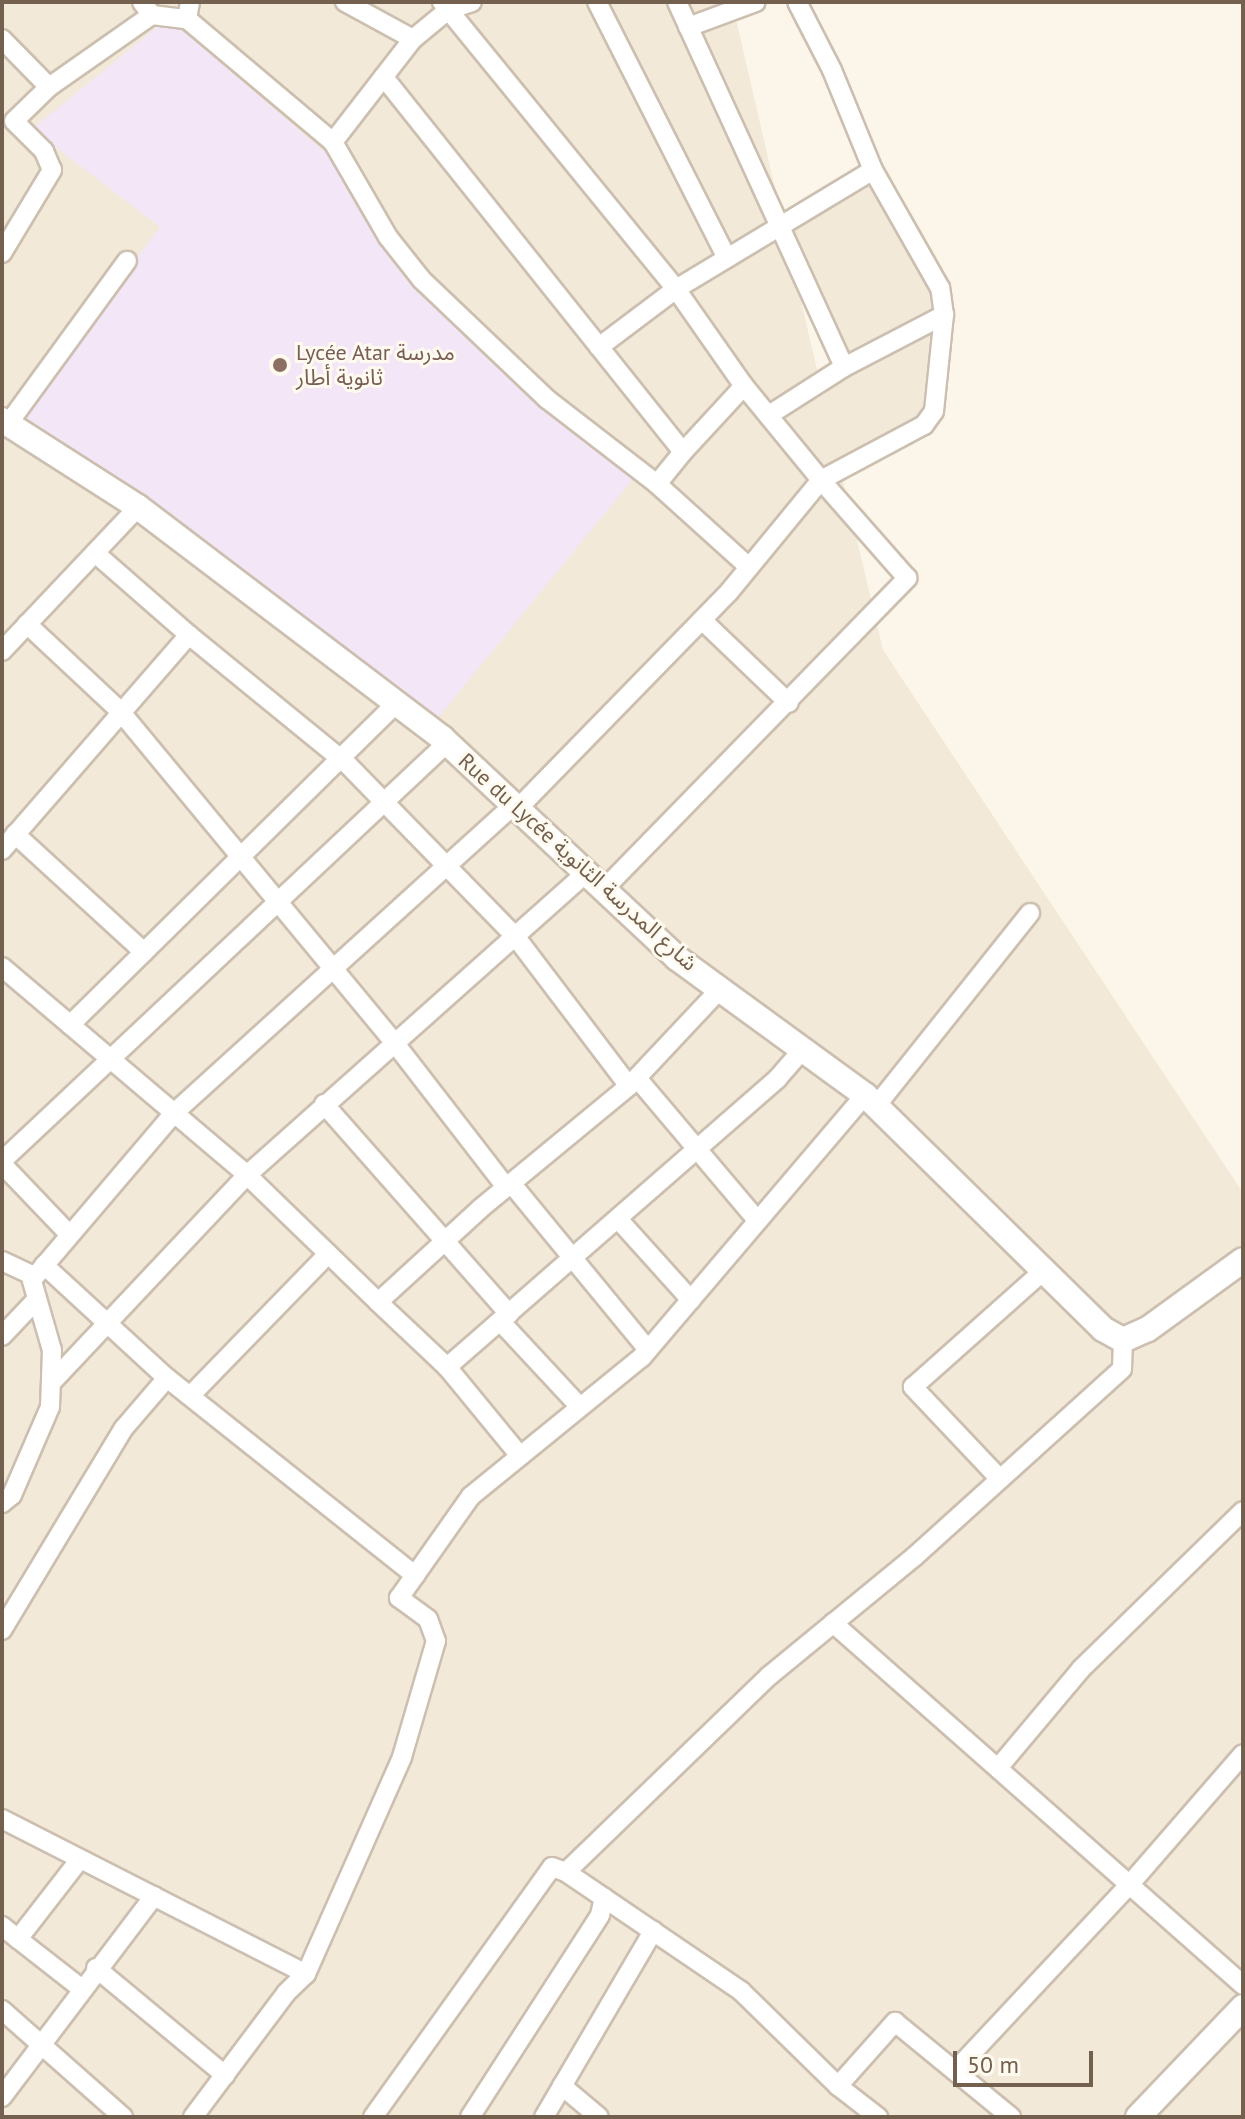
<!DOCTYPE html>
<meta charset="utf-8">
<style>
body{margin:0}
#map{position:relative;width:1245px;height:2119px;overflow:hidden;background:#fbf6e9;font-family:"PT Sans","Noto Sans Arabic",sans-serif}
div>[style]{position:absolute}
.residential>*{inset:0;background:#f2e9d8}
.education>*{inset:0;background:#f3e6f7}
.roads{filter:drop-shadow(2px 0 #ccbfb0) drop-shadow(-2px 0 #ccbfb0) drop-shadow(0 2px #ccbfb0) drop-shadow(0 -2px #ccbfb0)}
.minor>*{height:18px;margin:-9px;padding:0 9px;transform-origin:9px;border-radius:9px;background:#fff}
.tertiary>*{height:24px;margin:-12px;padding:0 12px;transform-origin:12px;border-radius:12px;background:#fff}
.dots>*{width:22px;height:22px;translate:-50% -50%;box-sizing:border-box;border:4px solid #fefaef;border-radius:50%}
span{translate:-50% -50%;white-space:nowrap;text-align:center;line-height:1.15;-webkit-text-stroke:6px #fefaef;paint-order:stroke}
.education-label{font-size:22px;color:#785e54}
.left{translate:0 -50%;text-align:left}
.street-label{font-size:22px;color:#73604f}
.frame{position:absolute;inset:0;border:4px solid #73604f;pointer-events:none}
.scale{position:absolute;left:953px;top:2051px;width:140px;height:36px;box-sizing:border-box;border:4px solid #73604f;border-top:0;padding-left:10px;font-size:24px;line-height:28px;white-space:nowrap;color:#73604f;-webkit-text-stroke:6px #fefaef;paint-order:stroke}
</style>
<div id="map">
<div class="residential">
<i style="clip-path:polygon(2px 2px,732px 2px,820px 383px,854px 360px,788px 226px,866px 179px,932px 289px,933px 416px,840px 468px,883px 650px,1243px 1193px,1243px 2117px,2px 2117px)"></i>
</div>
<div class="education">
<i style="clip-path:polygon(168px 18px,332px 158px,383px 242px,443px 315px,637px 474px,437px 719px,253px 576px,21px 414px,160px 227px,32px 129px)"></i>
</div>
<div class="roads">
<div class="minor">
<i style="left:345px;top:2px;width:77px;rotate:28.6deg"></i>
<i style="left:442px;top:2px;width:370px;rotate:50.8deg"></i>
<i style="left:676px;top:289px;width:118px;rotate:55deg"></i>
<i style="left:744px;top:386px;width:122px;rotate:50.7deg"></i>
<i style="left:821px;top:480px;width:145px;rotate:129.4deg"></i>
<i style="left:729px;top:592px;width:303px;rotate:134.3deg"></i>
<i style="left:597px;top:2px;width:287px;rotate:63.1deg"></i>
<i style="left:677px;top:2px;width:401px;rotate:65.4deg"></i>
<i style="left:152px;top:15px;width:35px;rotate:7deg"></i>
<i style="left:187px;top:19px;width:17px;rotate:-80deg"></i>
<i style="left:187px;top:19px;width:191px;rotate:40.1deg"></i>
<i style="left:333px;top:142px;width:110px;rotate:59.9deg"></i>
<i style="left:388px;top:237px;width:55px;rotate:51.7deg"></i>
<i style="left:422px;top:280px;width:173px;rotate:43.6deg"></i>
<i style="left:547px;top:399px;width:139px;rotate:37.7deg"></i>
<i style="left:657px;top:484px;width:41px;rotate:-50.9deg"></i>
<i style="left:683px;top:452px;width:480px;rotate:-128.6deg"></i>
<i style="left:688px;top:27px;width:72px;rotate:-20.2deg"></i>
<i style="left:2px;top:39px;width:67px;rotate:45.6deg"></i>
<i style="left:49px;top:87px;width:126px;rotate:-35deg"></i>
<i style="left:152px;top:15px;width:16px;rotate:-128deg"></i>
<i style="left:333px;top:142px;width:130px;rotate:-52.2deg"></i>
<i style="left:413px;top:39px;width:45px;rotate:-39.6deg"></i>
<i style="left:448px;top:10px;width:25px;rotate:-18deg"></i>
<i style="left:2px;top:253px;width:97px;rotate:-58.9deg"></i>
<i style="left:52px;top:170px;width:21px;rotate:-113deg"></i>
<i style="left:44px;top:151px;width:42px;rotate:-135deg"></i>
<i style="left:14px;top:121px;width:49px;rotate:-44.2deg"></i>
<i style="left:599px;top:347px;width:96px;rotate:-37deg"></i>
<i style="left:676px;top:289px;width:230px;rotate:-31.1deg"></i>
<i style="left:873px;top:170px;width:108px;rotate:-112.3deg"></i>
<i style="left:832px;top:70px;width:76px;rotate:-117.2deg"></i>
<i style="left:769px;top:415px;width:89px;rotate:-32.6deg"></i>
<i style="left:844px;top:367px;width:113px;rotate:-27.5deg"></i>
<i style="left:8px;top:424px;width:202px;rotate:-53.9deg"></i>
<i style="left:683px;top:452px;width:90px;rotate:-47.3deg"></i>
<i style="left:657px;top:484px;width:124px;rotate:42.1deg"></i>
<i style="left:702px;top:620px;width:120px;rotate:43.7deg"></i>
<i style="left:27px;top:624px;width:127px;rotate:43.1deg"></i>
<i style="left:120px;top:711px;width:430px;rotate:50.4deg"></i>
<i style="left:394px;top:1042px;width:183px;rotate:52.3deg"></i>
<i style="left:189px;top:635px;width:204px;rotate:39.2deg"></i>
<i style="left:347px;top:764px;width:240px;rotate:45.7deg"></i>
<i style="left:515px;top:936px;width:188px;rotate:52.8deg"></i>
<i style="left:629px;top:1086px;width:193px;rotate:140.5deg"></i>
<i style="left:480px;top:1209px;width:138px;rotate:137.6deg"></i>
<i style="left:378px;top:1302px;width:95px;rotate:43.3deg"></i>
<i style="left:447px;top:1367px;width:115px;rotate:50.6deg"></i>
<i style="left:2px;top:651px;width:198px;rotate:-46.6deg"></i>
<i style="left:15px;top:834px;width:175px;rotate:42.5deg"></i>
<i style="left:2px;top:850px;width:285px;rotate:-49deg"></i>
<i style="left:189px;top:635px;width:125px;rotate:-138.9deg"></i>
<i style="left:603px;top:890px;width:436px;rotate:-45.7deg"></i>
<i style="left:907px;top:578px;width:130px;rotate:-131.3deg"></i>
<i style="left:821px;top:480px;width:117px;rotate:-28.1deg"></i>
<i style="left:924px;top:425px;width:17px;rotate:-54deg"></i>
<i style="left:934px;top:411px;width:97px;rotate:-84.1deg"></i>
<i style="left:944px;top:315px;width:27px;rotate:-98deg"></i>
<i style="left:940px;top:288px;width:136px;rotate:-119.6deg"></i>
<i style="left:2px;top:967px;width:321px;rotate:40.3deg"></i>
<i style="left:247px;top:1175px;width:182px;rotate:44.1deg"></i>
<i style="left:70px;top:1025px;width:456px;rotate:-44.6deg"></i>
<i style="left:637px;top:1078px;width:187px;rotate:49.8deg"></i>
<i style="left:629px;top:1086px;width:133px;rotate:-46.8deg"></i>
<i style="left:324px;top:1104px;width:280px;rotate:48.6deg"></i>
<i style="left:876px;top:1106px;width:247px;rotate:-51.4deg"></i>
<i style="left:2px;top:1161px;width:611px;rotate:-43.21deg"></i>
<i style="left:2px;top:1164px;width:97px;rotate:46.3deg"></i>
<i style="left:511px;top:1183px;width:216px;rotate:50.6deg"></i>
<i style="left:618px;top:1219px;width:109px;rotate:48deg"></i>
<i style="left:2px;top:1261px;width:31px;rotate:25deg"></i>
<i style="left:30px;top:1274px;width:79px;rotate:73.9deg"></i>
<i style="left:52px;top:1350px;width:57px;rotate:92deg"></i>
<i style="left:50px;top:1407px;width:96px;rotate:113.4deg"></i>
<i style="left:12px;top:1495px;width:13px;rotate:141deg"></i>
<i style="left:44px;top:1265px;width:167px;rotate:42.6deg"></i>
<i style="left:167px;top:1378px;width:317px;rotate:38.5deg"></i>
<i style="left:32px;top:1280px;width:221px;rotate:-49.6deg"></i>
<i style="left:175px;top:1112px;width:457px;rotate:-42.2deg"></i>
<i style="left:500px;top:1321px;width:117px;rotate:47.1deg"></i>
<i style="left:2px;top:1336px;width:51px;rotate:-46.6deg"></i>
<i style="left:447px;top:1367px;width:438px;rotate:-41.1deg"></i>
<i style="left:777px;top:1079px;width:40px;rotate:-49deg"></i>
<i style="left:51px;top:1383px;width:286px;rotate:-46.7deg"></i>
<i style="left:247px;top:1175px;width:454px;rotate:-41.7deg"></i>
<i style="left:190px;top:1396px;width:198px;rotate:-45.8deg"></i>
<i style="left:1000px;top:1479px;width:127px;rotate:-133.4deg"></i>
<i style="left:913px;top:1387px;width:173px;rotate:-41.7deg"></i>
<i style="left:833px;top:1623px;width:547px;rotate:41.44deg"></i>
<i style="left:2px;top:1630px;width:236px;rotate:-58.9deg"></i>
<i style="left:124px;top:1428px;width:66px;rotate:-49.3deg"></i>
<i style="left:998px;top:1768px;width:129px;rotate:-50deg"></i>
<i style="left:1081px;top:1669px;width:226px;rotate:-44.3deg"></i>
<i style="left:2px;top:1819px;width:341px;rotate:27deg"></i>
<i style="left:566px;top:1872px;width:212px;rotate:34.2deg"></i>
<i style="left:741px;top:1991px;width:136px;rotate:44.4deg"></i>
<i style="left:838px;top:2086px;width:51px;rotate:37.8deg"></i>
<i style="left:2px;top:1926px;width:21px;rotate:39deg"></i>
<i style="left:18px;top:1939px;width:101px;rotate:-52.2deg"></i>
<i style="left:18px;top:1939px;width:81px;rotate:38deg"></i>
<i style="left:96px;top:1968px;width:168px;rotate:39.7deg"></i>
<i style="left:2px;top:2010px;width:162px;rotate:41.5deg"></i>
<i style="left:955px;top:2071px;width:256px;rotate:-46.9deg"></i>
<i style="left:1130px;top:1884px;width:172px;rotate:-49deg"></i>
<i style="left:562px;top:2086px;width:48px;rotate:40deg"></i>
<i style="left:838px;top:2086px;width:86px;rotate:-48.3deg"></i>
<i style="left:895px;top:2022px;width:150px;rotate:39.3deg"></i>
<i style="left:2px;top:2097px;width:252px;rotate:-52.9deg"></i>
<i style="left:193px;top:2117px;width:155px;rotate:-53.1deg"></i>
<i style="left:286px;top:1993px;width:28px;rotate:-44deg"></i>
<i style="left:306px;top:1974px;width:237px;rotate:-66.1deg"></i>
<i style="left:402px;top:1757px;width:121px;rotate:-73.7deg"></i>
<i style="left:436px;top:1641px;width:23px;rotate:-110deg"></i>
<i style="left:428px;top:1619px;width:36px;rotate:-144deg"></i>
<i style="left:399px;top:1598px;width:125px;rotate:-54.8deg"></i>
<i style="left:471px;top:1496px;width:220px;rotate:-39.1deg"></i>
<i style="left:642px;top:1357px;width:344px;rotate:-49.6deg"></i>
<i style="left:373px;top:2117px;width:307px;rotate:-54.4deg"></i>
<i style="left:552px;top:1867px;width:15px;rotate:20deg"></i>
<i style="left:566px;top:1872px;width:282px;rotate:-44deg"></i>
<i style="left:769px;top:1676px;width:188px;rotate:-39.4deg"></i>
<i style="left:914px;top:1557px;width:280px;rotate:-42.1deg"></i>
<i style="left:1122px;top:1369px;width:29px;rotate:-88deg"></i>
<i style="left:470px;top:2117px;width:240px;rotate:-57.2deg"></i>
<i style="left:600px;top:1915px;width:18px;rotate:-77deg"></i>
<i style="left:544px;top:2117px;width:216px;rotate:-59.6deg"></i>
</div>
<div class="tertiary">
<i style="left:2px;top:420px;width:161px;rotate:32.6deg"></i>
<i style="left:138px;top:507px;width:382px;rotate:37.2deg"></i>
<i style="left:442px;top:738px;width:322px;rotate:43.1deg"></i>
<i style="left:677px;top:958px;width:233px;rotate:36.1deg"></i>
<i style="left:865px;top:1095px;width:334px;rotate:44.5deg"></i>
<i style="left:1103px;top:1329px;width:23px;rotate:29deg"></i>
<i style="left:1123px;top:1340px;width:27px;rotate:-24deg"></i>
<i style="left:1148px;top:1329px;width:117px;rotate:-36deg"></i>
<i style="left:1138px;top:2117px;width:152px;rotate:-46.3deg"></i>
</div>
</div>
<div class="dots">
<i style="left:280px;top:365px;background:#8d6e63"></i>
</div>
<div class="education-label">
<span class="left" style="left:296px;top:365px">Lycée Atar مدرسة<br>ثانوية أطار</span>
</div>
<div class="street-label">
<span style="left:578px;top:862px;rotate:42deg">Rue du Lycée شارع المدرسة الثانوية</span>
</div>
<div class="frame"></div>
<div class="scale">50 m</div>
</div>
